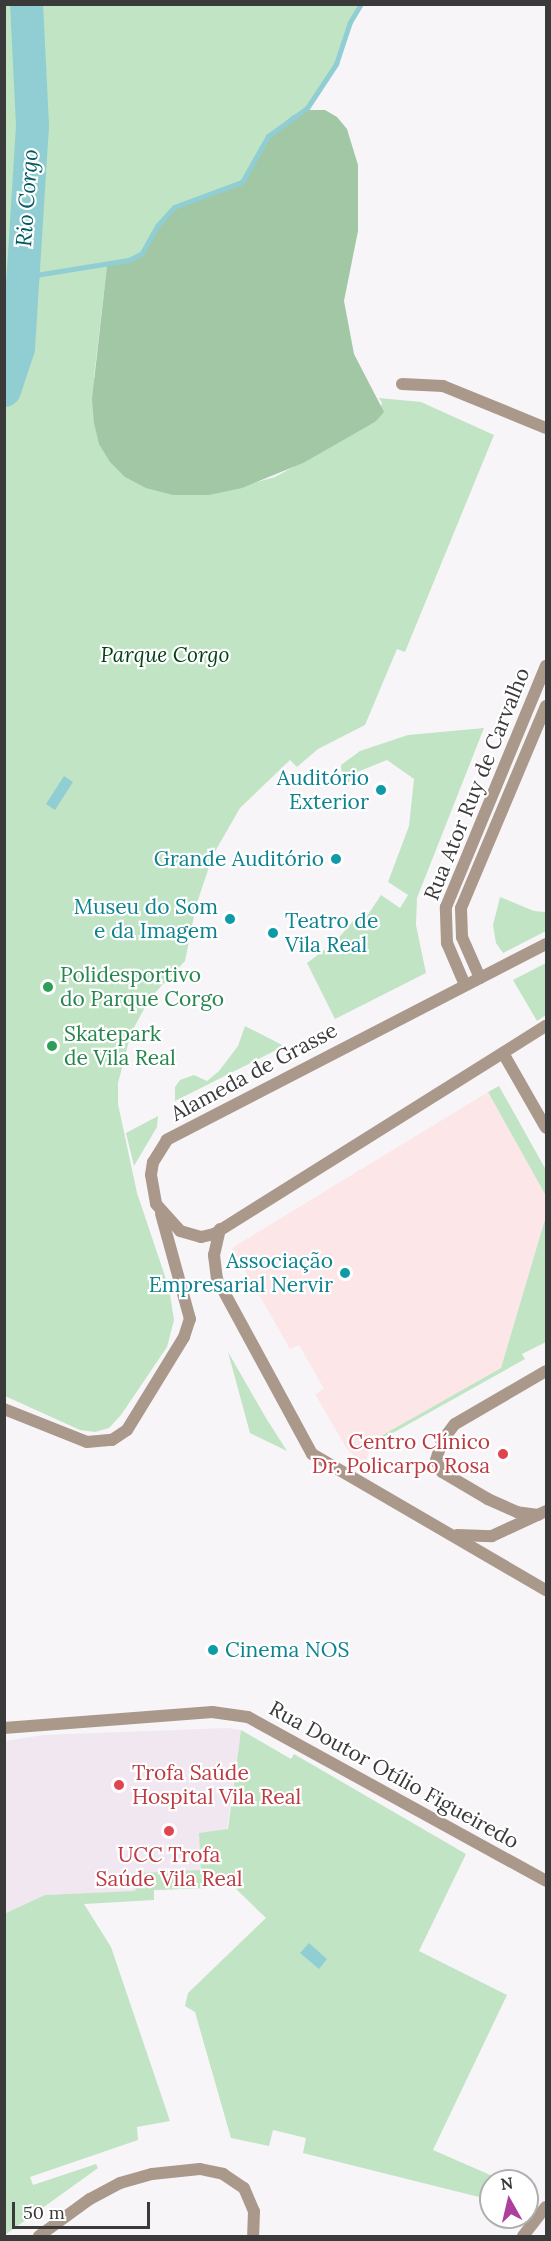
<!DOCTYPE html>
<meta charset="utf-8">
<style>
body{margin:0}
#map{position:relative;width:551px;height:2241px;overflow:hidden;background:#f8f5f9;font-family:Lora,serif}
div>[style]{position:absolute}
.commercial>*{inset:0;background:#fce6e8}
.built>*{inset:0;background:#f0e7f1}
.green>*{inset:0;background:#c1e4c4}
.forest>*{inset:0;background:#a1c7a5}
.water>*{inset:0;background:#91ced3}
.stream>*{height:5px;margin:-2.5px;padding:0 2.5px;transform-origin:2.5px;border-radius:2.5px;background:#91ced3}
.river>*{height:33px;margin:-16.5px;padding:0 16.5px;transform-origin:16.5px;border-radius:16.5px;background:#91ced3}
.minor>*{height:12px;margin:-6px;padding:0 6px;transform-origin:6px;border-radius:6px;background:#aa998b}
.tertiary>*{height:12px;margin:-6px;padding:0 6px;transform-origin:6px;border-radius:6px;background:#aa998b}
.dots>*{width:16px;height:16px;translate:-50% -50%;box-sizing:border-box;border:3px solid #fff;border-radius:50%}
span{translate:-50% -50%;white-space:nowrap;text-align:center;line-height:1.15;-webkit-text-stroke:4.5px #fff;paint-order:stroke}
.park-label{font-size:21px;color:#013f14;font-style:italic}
.culture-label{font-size:21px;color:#0d838f}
.right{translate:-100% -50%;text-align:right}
.left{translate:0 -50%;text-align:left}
.street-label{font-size:21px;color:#3b3a3b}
.leisure-label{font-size:21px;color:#27864d}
.health-label{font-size:21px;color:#be3a42}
.water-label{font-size:22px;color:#005b62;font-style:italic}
.frame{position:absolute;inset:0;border:6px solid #3b3a3b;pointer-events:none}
.north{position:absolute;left:479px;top:2169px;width:60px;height:60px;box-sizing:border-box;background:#fff;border:2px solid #b1b0b1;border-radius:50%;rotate:352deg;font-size:16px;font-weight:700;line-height:24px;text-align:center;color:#3b3a3b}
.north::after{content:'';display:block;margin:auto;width:21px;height:27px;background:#ad3f9e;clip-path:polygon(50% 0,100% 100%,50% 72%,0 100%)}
.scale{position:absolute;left:12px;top:2202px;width:138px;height:27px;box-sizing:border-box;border:3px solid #3b3a3b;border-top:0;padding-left:8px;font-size:18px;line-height:21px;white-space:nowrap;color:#3b3a3b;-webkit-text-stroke:4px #fff;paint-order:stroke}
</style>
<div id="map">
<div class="commercial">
<i style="clip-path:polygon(488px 1092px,546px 1196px,546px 1216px,501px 1368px,381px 1436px,369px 1449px,365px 1466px,347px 1449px,315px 1394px,324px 1389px,299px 1345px,290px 1349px,232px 1248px)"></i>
</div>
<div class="built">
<i style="clip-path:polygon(228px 1728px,241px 1730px,227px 1829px,212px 1888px,45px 1895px,5px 1914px,5px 1741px,43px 1735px)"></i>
</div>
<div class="green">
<i style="clip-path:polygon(5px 5px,363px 5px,352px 22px,339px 64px,309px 110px,293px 115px,268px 136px,242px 182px,157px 226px,142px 253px,107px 267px,94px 377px,173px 495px,209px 495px,275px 477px,375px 422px,382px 403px,379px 398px,421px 402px,494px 435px,405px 652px,397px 649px,365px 725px,318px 749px,297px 767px,290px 760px,240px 808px,213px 855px,196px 906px,185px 961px,150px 998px,131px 1033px,118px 1083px,118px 1104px,137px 1193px,169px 1288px,174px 1320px,167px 1347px,121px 1415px,109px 1428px,95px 1432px,80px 1430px,5px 1396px)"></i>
<i style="clip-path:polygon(484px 728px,417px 898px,416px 925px,426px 973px,335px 1019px,307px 963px,335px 942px,362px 911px,367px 916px,381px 895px,400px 908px,408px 895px,388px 882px,409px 826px,414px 779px,387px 760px,350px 775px,349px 789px,342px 778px,341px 765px,360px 751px,408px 735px)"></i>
<i style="clip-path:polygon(500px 897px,534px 911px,546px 912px,546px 931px,503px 953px,496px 943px,493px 925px)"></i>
<i style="clip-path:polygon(546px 963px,546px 1015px,537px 1021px,513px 980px)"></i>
<i style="clip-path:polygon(245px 1026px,284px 1046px,175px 1101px,175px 1087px,180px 1080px,194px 1075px,207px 1081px,219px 1071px,238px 1046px)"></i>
<i style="clip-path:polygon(499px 1086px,546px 1170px,546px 1196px,488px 1092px)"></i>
<i style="clip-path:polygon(158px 1116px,157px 1127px,134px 1166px,126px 1133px)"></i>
<i style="clip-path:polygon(546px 1216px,546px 1342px,522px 1354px,525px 1359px,382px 1439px,381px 1436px,501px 1368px)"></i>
<i style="clip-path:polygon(228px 1352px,266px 1418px,287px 1451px,250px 1433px)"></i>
<i style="clip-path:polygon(241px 1730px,291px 1759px,294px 1754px,466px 1854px,419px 1951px,507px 1995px,433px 2150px,504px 2181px,491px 2181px,491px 2200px,303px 2153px,306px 2138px,273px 2130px,269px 2146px,231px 2138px,195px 2012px,185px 2006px,188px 1993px,266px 1918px,234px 1887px,154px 1890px,154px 1900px,84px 1904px,111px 1947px,170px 2121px,137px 2127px,138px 2140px,30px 2177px,33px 2185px,96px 2164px,98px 2168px,5px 2235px,4px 1914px,45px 1895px,135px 1891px,141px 1873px,201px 1870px,199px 1833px,228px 1829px)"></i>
</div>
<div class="forest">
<i style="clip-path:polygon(309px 110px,325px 110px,337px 117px,347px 129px,358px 165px,358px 231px,344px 301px,354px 354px,384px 412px,375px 422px,303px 463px,242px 488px,209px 495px,173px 495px,146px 488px,125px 477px,110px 462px,99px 444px,94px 423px,92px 399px,107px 266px,142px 253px,157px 226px,174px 207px,242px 182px,268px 136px,293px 115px)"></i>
</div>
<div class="water">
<i style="clip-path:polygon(64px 776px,73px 782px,55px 810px,46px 804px)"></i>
<i style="clip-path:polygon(309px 1943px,327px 1959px,319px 1969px,300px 1953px)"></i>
</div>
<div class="stream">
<i style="left:23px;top:277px;width:107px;rotate:-9.1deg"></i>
<i style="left:129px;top:260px;width:15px;rotate:-28deg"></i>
<i style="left:142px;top:253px;width:31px;rotate:-61deg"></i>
<i style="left:157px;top:226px;width:25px;rotate:-48deg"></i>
<i style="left:174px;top:207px;width:72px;rotate:-20.2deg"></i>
<i style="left:242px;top:182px;width:53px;rotate:-60.5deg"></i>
<i style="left:268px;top:136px;width:48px;rotate:-35.7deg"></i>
<i style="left:307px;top:108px;width:53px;rotate:-56.6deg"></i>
<i style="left:336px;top:64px;width:44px;rotate:-71.6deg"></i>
<i style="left:350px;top:22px;width:21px;rotate:-59deg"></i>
</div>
<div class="river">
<i style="left:4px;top:390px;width:44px;rotate:-71.6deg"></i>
<i style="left:18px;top:348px;width:223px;rotate:-86.4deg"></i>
<i style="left:32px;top:125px;width:121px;rotate:-92.8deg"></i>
</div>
<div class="minor">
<i style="left:402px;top:384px;width:41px;rotate:2.8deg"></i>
<i style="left:443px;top:386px;width:111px;rotate:22.2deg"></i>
<i style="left:480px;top:978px;width:45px;rotate:-113.7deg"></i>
<i style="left:462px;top:937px;width:29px;rotate:-92deg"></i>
<i style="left:461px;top:908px;width:219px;rotate:-67.2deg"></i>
<i style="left:465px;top:985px;width:46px;rotate:-113.2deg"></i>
<i style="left:447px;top:943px;width:36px;rotate:-92deg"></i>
<i style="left:446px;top:907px;width:261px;rotate:-67.5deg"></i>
<i style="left:220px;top:1229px;width:27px;rotate:103deg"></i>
<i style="left:214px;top:1255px;width:24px;rotate:83deg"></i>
<i style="left:217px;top:1279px;width:199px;rotate:61.5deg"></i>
<i style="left:312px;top:1454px;width:271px;rotate:30.2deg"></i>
<i style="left:4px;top:1409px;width:89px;rotate:21.7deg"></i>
<i style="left:87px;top:1442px;width:25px;rotate:-5deg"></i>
<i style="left:112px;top:1440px;width:18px;rotate:-34deg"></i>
<i style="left:127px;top:1430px;width:109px;rotate:-58.5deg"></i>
<i style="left:184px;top:1337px;width:19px;rotate:-72deg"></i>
<i style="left:190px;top:1319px;width:109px;rotate:-105.4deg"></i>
<i style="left:538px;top:1515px;width:21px;rotate:-172deg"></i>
<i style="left:517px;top:1512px;width:32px;rotate:-156deg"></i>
<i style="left:488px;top:1499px;width:53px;rotate:-149.6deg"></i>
<i style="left:442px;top:1472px;width:13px;rotate:-117deg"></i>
<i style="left:436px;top:1460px;width:20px;rotate:-72deg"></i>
<i style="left:442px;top:1441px;width:21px;rotate:-53deg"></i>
<i style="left:455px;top:1424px;width:105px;rotate:-30.2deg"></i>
<i style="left:457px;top:1535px;width:35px;rotate:2deg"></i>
<i style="left:492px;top:1536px;width:60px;rotate:-24.8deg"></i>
<i style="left:4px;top:1728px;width:209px;rotate:-4.4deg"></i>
<i style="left:212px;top:1712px;width:36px;rotate:8deg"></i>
<i style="left:248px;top:1717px;width:340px;rotate:28.8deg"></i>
<i style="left:39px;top:2236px;width:63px;rotate:-36deg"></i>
<i style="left:90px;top:2199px;width:34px;rotate:-28deg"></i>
<i style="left:120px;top:2183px;width:33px;rotate:-16deg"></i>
<i style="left:152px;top:2174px;width:48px;rotate:-5.9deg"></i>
<i style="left:200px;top:2169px;width:24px;rotate:12deg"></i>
<i style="left:223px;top:2174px;width:25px;rotate:34deg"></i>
<i style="left:244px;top:2188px;width:25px;rotate:67deg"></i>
<i style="left:254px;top:2211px;width:25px;rotate:92deg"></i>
</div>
<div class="tertiary">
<i style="left:546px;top:944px;width:427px;rotate:152.7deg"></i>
<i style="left:167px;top:1140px;width:26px;rotate:122deg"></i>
<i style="left:153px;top:1162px;width:13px;rotate:99deg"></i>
<i style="left:151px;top:1175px;width:29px;rotate:80deg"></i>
<i style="left:156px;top:1204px;width:36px;rotate:48deg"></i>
<i style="left:180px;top:1231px;width:22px;rotate:16deg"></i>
<i style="left:201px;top:1237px;width:13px;rotate:-13deg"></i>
<i style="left:214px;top:1234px;width:392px;rotate:-32.1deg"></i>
<i style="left:503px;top:1053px;width:86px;rotate:60.2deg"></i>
<i style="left:523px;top:2236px;width:37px;rotate:-52deg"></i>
</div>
<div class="dots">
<i style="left:381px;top:790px;background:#0f9aa8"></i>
<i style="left:336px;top:859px;background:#0f9aa8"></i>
<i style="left:230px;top:919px;background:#0f9aa8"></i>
<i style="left:273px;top:933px;background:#0f9aa8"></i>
<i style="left:48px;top:987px;background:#2e9e5b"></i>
<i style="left:52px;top:1046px;background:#2e9e5b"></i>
<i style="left:345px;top:1273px;background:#0f9aa8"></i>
<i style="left:503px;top:1454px;background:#e0444e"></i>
<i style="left:213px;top:1650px;background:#0f9aa8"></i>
<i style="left:119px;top:1785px;background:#e0444e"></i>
<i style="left:169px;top:1831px;background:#e0444e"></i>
</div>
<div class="park-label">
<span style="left:165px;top:655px">Parque Corgo</span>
</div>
<div class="culture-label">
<span class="right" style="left:369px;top:790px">Auditório<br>Exterior</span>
<span class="right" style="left:324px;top:859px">Grande Auditório</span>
<span class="right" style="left:218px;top:919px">Museu do Som<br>e da Imagem</span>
<span class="left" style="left:285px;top:933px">Teatro de<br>Vila Real</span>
<span class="right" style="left:333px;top:1273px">Associação<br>Empresarial Nervir</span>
<span class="left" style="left:225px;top:1650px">Cinema NOS</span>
</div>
<div class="street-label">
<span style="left:477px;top:784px;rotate:-68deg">Rua Ator Ruy de Carvalho</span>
<span style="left:254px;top:1072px;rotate:-28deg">Alameda de Grasse</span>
<span style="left:394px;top:1775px;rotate:29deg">Rua Doutor Otílio Figueiredo</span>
</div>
<div class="leisure-label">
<span class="left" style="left:60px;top:987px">Polidesportivo<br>do Parque Corgo</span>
<span class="left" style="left:64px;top:1046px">Skatepark<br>de Vila Real</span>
</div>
<div class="health-label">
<span class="right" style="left:490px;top:1454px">Centro Clínico<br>Dr. Policarpo Rosa</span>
<span class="left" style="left:132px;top:1785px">Trofa Saúde<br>Hospital Vila Real</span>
<span style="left:169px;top:1867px">UCC Trofa<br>Saúde Vila Real</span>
</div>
<div class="water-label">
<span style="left:27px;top:198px;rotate:-86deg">Rio Corgo</span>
</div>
<div class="frame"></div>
<div class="north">N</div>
<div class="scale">50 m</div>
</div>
